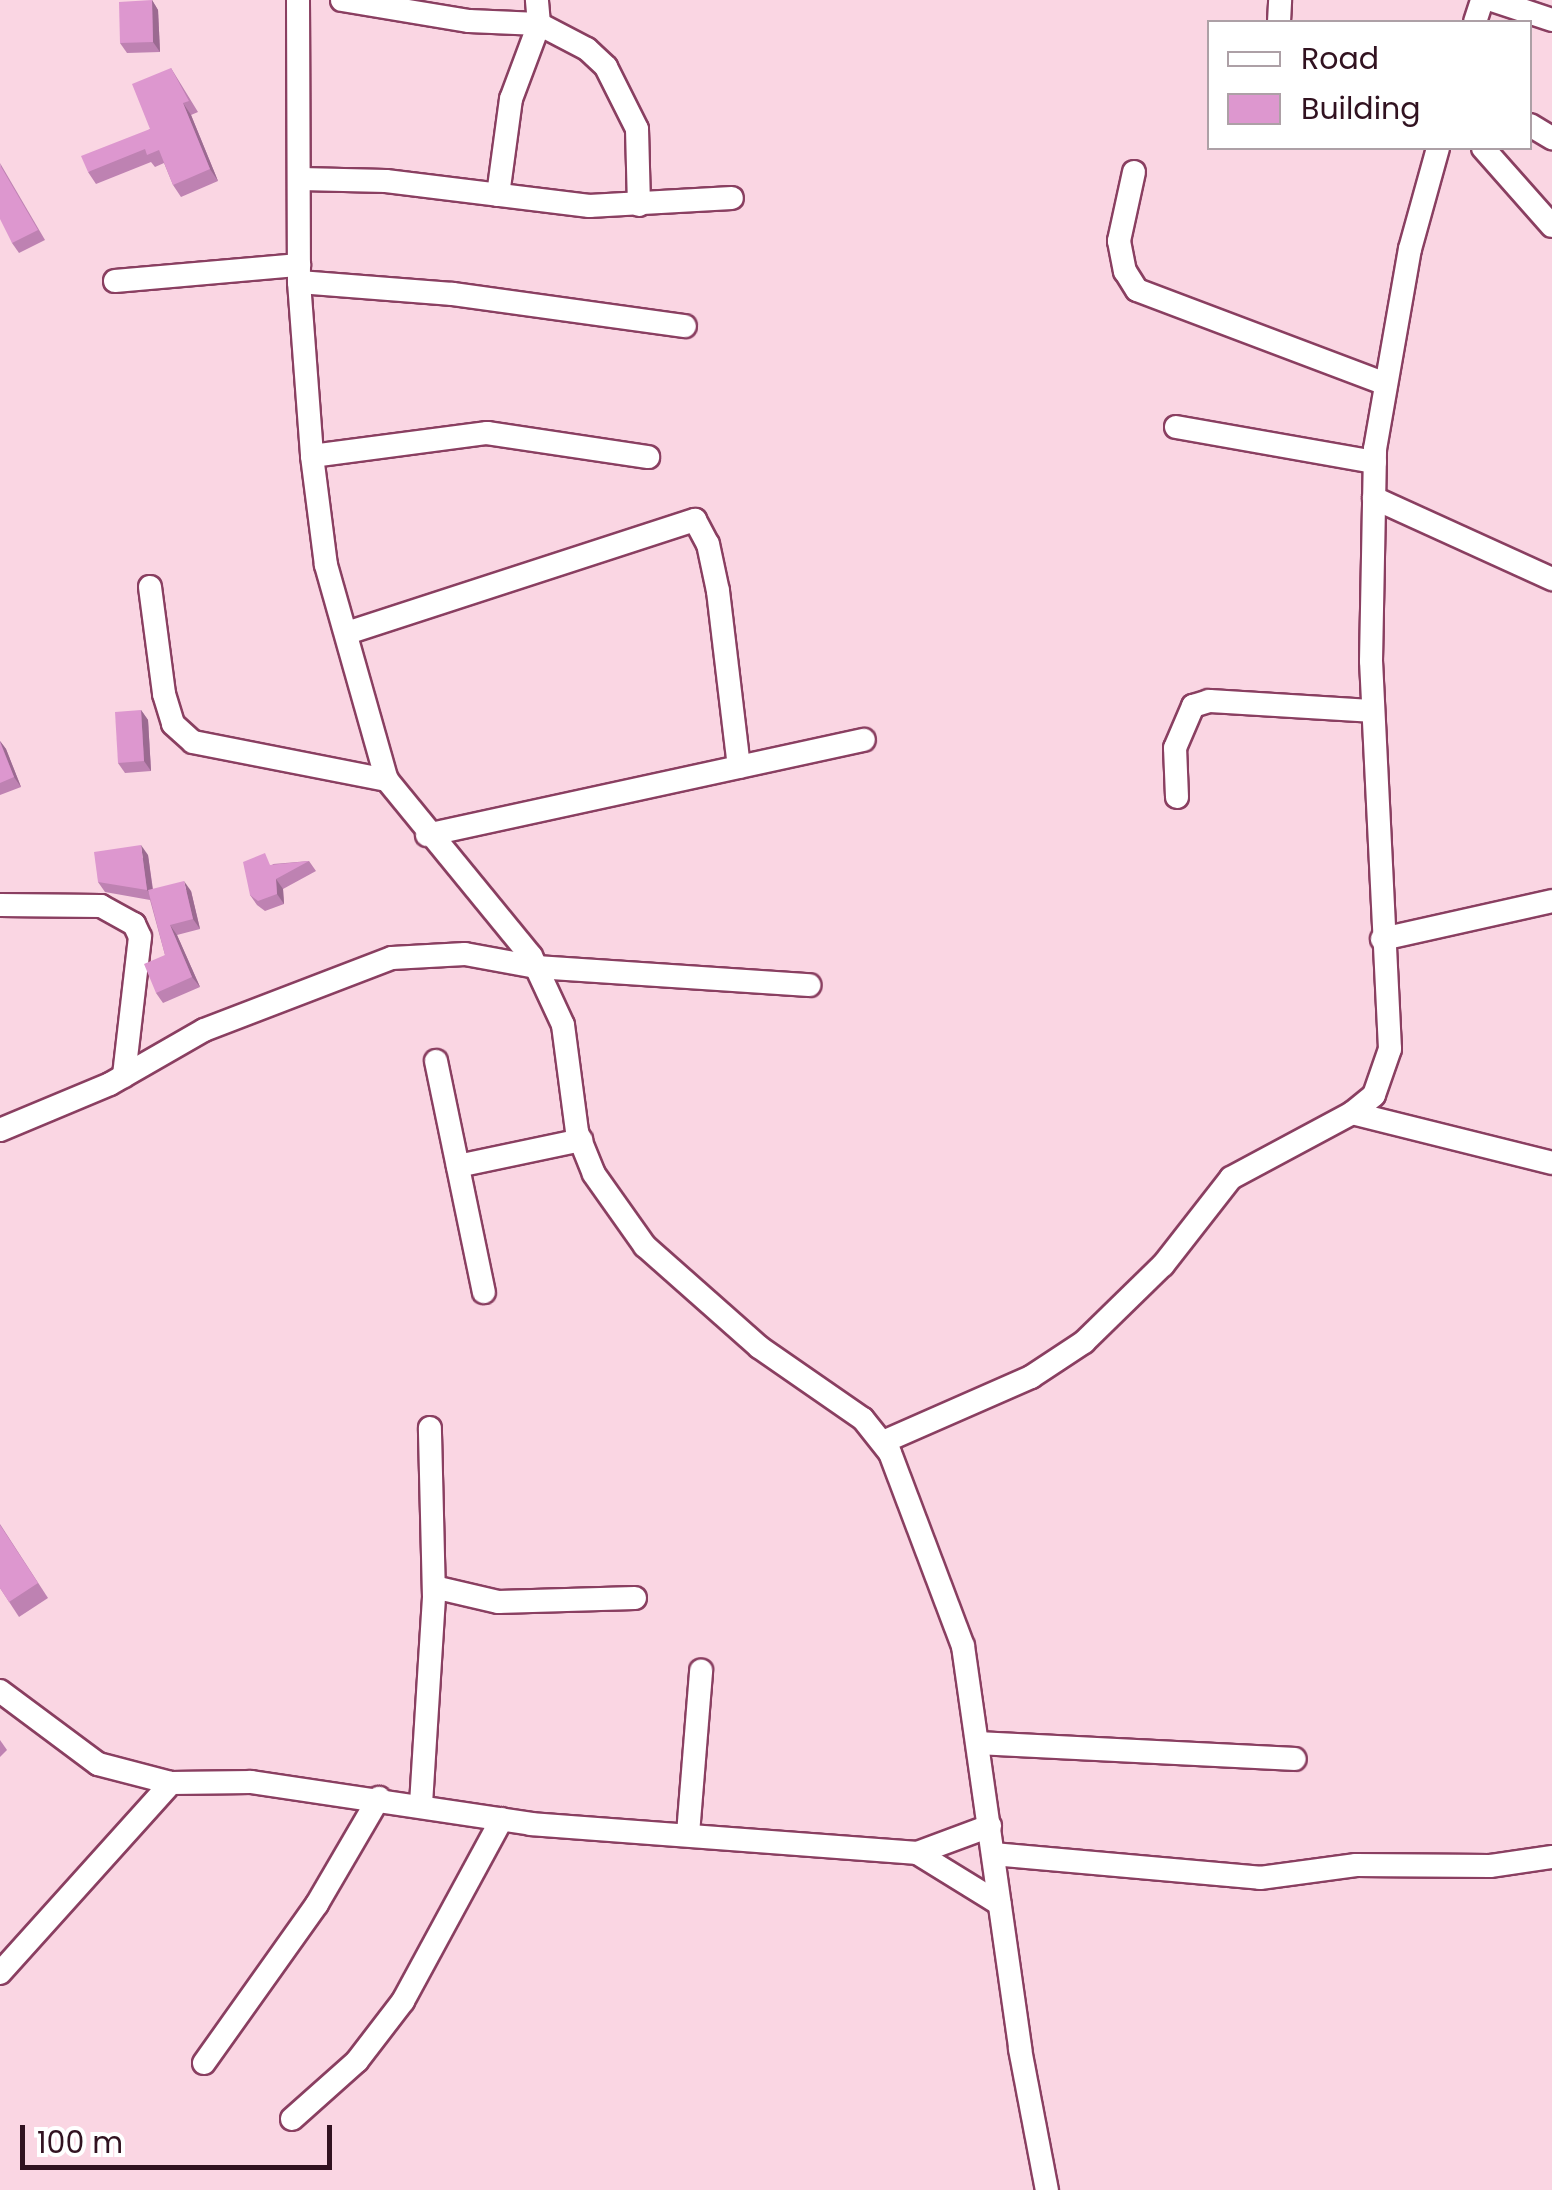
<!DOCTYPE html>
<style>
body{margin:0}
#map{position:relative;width:1552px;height:2190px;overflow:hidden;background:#fad6e3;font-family:Poppins,sans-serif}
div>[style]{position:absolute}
.roads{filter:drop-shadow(2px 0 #8a3f61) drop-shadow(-2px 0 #8a3f61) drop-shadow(0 2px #8a3f61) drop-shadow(0 -2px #8a3f61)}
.minor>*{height:22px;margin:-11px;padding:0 11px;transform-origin:11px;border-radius:11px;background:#fff}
.wall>*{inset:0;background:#be82b2}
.shaded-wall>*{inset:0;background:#9b6a91}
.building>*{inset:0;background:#dd97cf}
span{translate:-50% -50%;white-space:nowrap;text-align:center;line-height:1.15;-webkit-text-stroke:8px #fff;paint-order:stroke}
.legend{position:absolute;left:1207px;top:20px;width:325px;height:130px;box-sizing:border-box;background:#fff;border:2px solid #ada0a6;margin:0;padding:12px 18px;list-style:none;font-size:30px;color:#311220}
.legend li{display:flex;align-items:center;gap:20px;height:50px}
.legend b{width:50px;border:2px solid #ada0a6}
.scale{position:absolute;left:20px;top:2125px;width:312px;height:45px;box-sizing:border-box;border:5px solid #311220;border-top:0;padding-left:12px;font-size:30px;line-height:35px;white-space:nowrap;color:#311220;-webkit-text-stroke:8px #fff;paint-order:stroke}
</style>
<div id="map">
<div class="roads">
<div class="minor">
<i style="left:298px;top:0;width:282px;rotate:89.8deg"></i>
<i style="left:299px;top:282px;width:174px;rotate:85.7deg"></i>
<i style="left:312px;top:456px;width:110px;rotate:82.7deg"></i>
<i style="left:326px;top:565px;width:223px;rotate:74.2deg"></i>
<i style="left:387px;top:780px;width:227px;rotate:50.7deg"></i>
<i style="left:531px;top:956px;width:76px;rotate:65.1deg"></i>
<i style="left:563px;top:1025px;width:108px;rotate:82.5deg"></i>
<i style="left:577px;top:1132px;width:45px;rotate:68deg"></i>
<i style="left:594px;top:1174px;width:88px;rotate:54.7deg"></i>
<i style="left:645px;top:1246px;width:152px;rotate:41.5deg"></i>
<i style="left:759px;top:1347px;width:126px;rotate:34.7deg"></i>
<i style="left:863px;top:1419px;width:43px;rotate:51.5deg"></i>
<i style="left:890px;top:1453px;width:206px;rotate:69.3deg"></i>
<i style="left:963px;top:1646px;width:407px;rotate:81.9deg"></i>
<i style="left:1020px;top:2049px;width:144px;rotate:79.2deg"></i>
<i style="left:342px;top:0;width:129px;rotate:9.4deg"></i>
<i style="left:469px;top:21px;width:70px;rotate:2.5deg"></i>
<i style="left:539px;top:24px;width:54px;rotate:27.5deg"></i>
<i style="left:587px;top:49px;width:26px;rotate:43deg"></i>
<i style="left:606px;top:67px;width:69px;rotate:63.4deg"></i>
<i style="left:637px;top:129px;width:76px;rotate:88.5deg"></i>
<i style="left:1492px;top:0;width:63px;rotate:18.4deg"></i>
<i style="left:1279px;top:22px;width:22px;rotate:-87deg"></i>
<i style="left:1475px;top:22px;width:23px;rotate:-72deg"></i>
<i style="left:1530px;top:125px;width:26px;rotate:31deg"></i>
<i style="left:1483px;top:148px;width:104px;rotate:48.5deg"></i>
<i style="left:1134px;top:172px;width:71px;rotate:102.3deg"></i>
<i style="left:1119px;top:241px;width:31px;rotate:79deg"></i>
<i style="left:1125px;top:271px;width:22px;rotate:58deg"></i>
<i style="left:1137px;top:290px;width:266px;rotate:20.7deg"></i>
<i style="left:301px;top:179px;width:85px;rotate:1.3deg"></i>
<i style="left:386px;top:181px;width:205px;rotate:7deg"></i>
<i style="left:589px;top:206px;width:143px;rotate:-3.2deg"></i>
<i style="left:498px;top:195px;width:97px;rotate:-82.3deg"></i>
<i style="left:511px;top:99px;width:80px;rotate:-69.5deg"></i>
<i style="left:539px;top:24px;width:24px;rotate:-95deg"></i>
<i style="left:115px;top:281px;width:185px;rotate:-5deg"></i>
<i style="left:299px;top:282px;width:154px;rotate:4.5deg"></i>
<i style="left:453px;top:294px;width:234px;rotate:7.9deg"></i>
<i style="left:1176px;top:427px;width:202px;rotate:10deg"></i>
<i style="left:312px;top:456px;width:177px;rotate:-7.5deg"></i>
<i style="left:487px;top:433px;width:163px;rotate:8.5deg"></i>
<i style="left:1374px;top:498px;width:196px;rotate:24.5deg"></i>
<i style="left:150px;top:587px;width:108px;rotate:82.5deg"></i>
<i style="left:164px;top:694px;width:31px;rotate:73deg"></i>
<i style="left:173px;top:724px;width:27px;rotate:42deg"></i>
<i style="left:193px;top:742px;width:198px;rotate:11.1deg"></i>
<i style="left:350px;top:632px;width:363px;rotate:-18deg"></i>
<i style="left:695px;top:520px;width:27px;rotate:62deg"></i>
<i style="left:708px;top:544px;width:48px;rotate:78deg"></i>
<i style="left:718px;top:591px;width:177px;rotate:83.2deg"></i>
<i style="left:1177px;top:797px;width:49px;rotate:-92.3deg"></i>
<i style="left:1175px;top:748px;width:46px;rotate:-66.8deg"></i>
<i style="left:1193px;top:706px;width:17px;rotate:-17deg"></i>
<i style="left:1209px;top:701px;width:163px;rotate:3.5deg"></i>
<i style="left:427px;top:835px;width:447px;rotate:-12.3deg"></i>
<i style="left:0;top:905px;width:101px;rotate:0.6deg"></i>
<i style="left:101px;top:906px;width:38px;rotate:29deg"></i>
<i style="left:134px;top:924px;width:14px;rotate:65deg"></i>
<i style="left:140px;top:937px;width:140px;rotate:96.6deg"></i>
<i style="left:1382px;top:939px;width:174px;rotate:-12.6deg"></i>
<i style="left:436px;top:1061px;width:236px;rotate:78.3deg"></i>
<i style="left:1352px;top:1113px;width:206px;rotate:14deg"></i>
<i style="left:0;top:1130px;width:119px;rotate:-22.7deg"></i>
<i style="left:110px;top:1084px;width:108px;rotate:-29.9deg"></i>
<i style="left:204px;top:1030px;width:201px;rotate:-21deg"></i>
<i style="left:392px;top:958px;width:73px;rotate:-3.1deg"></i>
<i style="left:465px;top:954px;width:72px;rotate:10.4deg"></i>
<i style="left:536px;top:967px;width:274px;rotate:3.8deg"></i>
<i style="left:458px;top:1166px;width:126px;rotate:-11.9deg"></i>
<i style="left:883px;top:1442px;width:162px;rotate:-23.7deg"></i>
<i style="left:1031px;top:1377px;width:64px;rotate:-33.4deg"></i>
<i style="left:1084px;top:1342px;width:110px;rotate:-44.3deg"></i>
<i style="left:1163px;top:1265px;width:110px;rotate:-52deg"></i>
<i style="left:1231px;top:1178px;width:137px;rotate:-28.2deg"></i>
<i style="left:1352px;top:1113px;width:28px;rotate:-39deg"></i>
<i style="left:1374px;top:1095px;width:49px;rotate:-70.8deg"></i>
<i style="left:1390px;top:1049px;width:388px;rotate:-92.8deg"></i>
<i style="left:1371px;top:661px;width:212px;rotate:-88.9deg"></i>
<i style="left:1375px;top:449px;width:203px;rotate:-80.1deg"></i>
<i style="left:1410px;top:249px;width:105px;rotate:-74.5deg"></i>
<i style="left:434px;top:1587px;width:66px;rotate:13.2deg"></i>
<i style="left:498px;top:1602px;width:137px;rotate:-1.7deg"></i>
<i style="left:0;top:1691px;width:122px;rotate:36.7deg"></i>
<i style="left:98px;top:1764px;width:75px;rotate:14.6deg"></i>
<i style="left:171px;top:1783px;width:80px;rotate:-0.7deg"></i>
<i style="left:251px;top:1782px;width:283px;rotate:8.5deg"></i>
<i style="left:531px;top:1824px;width:387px;rotate:4.3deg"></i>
<i style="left:917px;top:1853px;width:97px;rotate:31.6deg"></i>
<i style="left:978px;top:1743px;width:317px;rotate:2.9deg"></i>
<i style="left:421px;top:1804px;width:207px;rotate:-86.4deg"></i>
<i style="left:434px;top:1597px;width:169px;rotate:-91.4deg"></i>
<i style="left:688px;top:1834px;width:164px;rotate:-85.4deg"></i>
<i style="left:917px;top:1853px;width:78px;rotate:-20.3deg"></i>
<i style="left:993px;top:1854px;width:268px;rotate:5.1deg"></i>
<i style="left:1260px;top:1878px;width:97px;rotate:-7.7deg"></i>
<i style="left:1356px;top:1865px;width:134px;rotate:0.4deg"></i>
<i style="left:1490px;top:1866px;width:63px;rotate:-8.3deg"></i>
<i style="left:0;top:1973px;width:256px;rotate:-48deg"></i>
<i style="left:204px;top:2063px;width:195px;rotate:-54.6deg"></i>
<i style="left:317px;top:1904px;width:123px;rotate:-59.7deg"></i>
<i style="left:292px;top:2119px;width:87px;rotate:-41.7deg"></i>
<i style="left:357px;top:2061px;width:76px;rotate:-52.5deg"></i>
<i style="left:403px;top:2001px;width:207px;rotate:-61.5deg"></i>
</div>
</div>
<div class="wall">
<i style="clip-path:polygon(152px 0,158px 10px,160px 52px,127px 53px,120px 43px)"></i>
<i style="clip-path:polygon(171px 68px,198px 112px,191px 115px,218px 181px,181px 197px,173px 185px,164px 163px,155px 167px,151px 162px,96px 184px,88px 172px,150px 129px)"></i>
<i style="clip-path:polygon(0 163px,45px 240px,19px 253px,12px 243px)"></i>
<i style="clip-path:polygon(141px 710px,148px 720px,151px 771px,125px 773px,118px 763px)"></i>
<i style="clip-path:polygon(0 741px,6px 749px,21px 787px,0 795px)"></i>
<i style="clip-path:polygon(148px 855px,153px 889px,191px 891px,200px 929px,177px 935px,200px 987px,163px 1003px,156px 993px,165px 955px,150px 900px,105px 892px,98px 882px)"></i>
<i style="clip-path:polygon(309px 861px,316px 871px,283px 889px,284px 904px,265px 911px,257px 905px,250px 895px,273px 864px)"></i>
<i style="clip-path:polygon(0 1524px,48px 1598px,19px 1617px,0 1588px)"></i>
<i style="clip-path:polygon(0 1740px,7px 1750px,0 1757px)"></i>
</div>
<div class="shaded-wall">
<i style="clip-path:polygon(152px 0,158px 10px,160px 52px,153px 42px)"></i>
<i style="clip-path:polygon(183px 103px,191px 115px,218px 181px,210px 169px)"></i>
<i style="clip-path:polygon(141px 710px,148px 720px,151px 771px,144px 761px)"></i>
<i style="clip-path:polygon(0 741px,6px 749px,21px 787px,14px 777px)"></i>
<i style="clip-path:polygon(141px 845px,148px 855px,154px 900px,147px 890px)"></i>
<i style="clip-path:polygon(276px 879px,283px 889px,284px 904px,277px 894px)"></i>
<i style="clip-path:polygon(184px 881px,191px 891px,200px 929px,193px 919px)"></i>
<i style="clip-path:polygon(170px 925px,177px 935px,200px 987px,192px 977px)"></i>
</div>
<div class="building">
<i style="clip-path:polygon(152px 0,153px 42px,120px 43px,119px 2px)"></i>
<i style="clip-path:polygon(171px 68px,189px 101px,183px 103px,210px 169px,173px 185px,159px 150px,147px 155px,145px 149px,88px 172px,81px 156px,150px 129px,132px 84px)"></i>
<i style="clip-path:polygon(0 165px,38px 230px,12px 243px,0 219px)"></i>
<i style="clip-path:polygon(141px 710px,144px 761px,118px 763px,115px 712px)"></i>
<i style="clip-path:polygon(0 742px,14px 777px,0 783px)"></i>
<i style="clip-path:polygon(141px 845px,147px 890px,98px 882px,94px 852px)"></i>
<i style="clip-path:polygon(265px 853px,270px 865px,309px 861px,276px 879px,277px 894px,258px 901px,250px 895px,243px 862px)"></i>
<i style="clip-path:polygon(184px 881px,193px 919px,170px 925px,192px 977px,156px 993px,144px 964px,165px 955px,148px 890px)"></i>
<i style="clip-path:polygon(0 1525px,38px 1583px,9px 1602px,0 1588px)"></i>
</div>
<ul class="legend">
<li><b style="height:12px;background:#fff"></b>Road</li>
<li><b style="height:28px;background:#dd97cf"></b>Building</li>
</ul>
<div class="scale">100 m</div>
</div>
